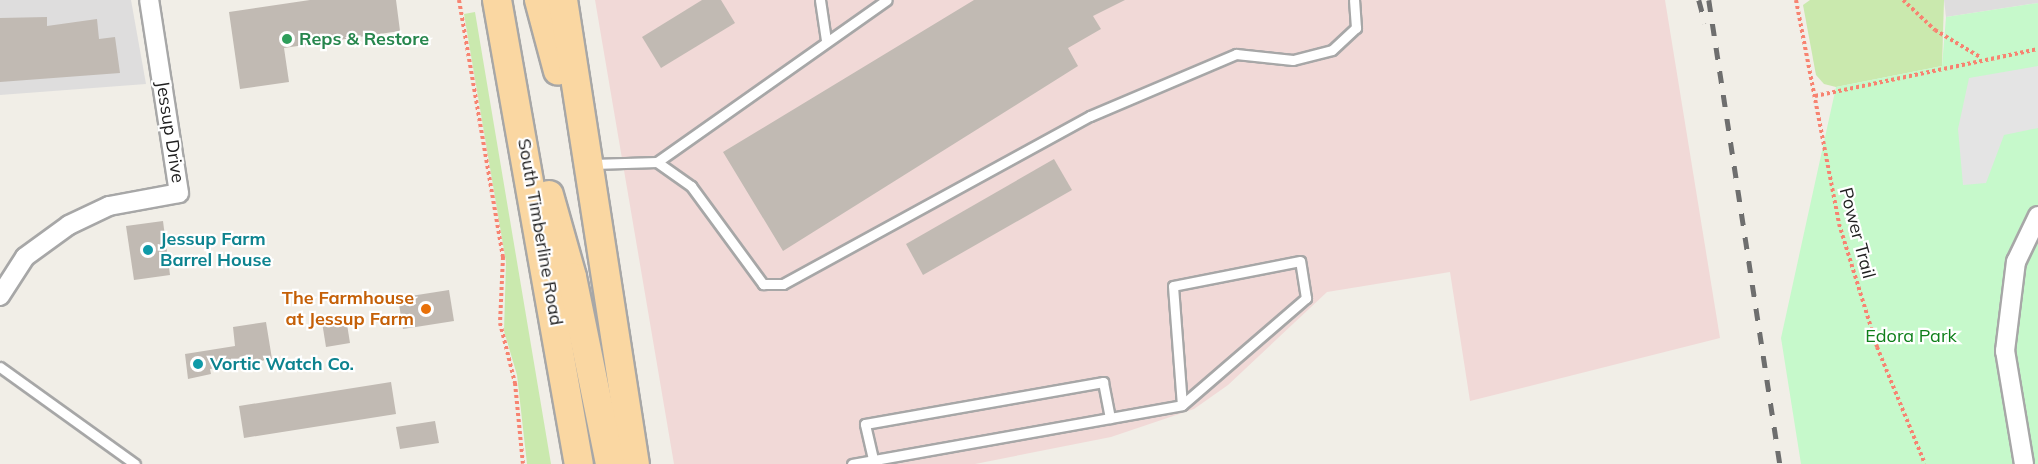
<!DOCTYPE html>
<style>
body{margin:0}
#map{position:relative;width:2038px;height:464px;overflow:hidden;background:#f1eee7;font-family:Mulish,sans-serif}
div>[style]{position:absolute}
.residential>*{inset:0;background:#dedddd}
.commercial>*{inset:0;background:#f1d9d7}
.grass>*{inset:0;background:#cae9ae}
.park>*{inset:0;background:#c6f9cb}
.parking>*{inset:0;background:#e4e4e4}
.building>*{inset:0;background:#c1bab3}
.path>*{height:4px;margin-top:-2px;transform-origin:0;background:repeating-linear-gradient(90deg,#f78371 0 3px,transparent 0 6px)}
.roads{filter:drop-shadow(2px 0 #a7a7a7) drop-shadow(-2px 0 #a7a7a7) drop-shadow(0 2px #a7a7a7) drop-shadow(0 -2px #a7a7a7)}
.lane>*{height:9px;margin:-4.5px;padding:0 4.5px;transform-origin:4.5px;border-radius:4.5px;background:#fff}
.street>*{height:18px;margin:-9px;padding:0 9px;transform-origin:9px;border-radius:9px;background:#fff}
.primary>*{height:28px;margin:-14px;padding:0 14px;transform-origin:14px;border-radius:14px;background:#fad7a2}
.rail>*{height:4.5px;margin-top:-2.25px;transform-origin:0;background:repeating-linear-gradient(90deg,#6e6e6e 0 12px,transparent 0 24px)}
.dots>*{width:16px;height:16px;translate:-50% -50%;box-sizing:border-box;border:3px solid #fff;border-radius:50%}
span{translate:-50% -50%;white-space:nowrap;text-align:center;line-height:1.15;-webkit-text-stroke:4.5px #fff;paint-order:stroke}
.leisure-label{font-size:18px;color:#27864d;font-weight:700}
.left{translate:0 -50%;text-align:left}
.street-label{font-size:18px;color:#202020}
.culture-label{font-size:18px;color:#0d838f;font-weight:700}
.food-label{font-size:18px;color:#c56008;font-weight:700}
.right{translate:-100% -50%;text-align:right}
.park-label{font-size:18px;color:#0e7f1a}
</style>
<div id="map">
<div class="residential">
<i style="clip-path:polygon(0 0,131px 0,146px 84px,0 95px)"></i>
<i style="clip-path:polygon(1944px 0,2038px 0,2038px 3px,1946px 17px)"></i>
</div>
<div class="commercial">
<i style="clip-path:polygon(595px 0,1665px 0,1720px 338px,1470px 401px,1450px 272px,1327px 292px,1228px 385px,1194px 409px,1111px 437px,975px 464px,674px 464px)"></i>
</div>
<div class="grass">
<i style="clip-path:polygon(1810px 0,1944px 0,1942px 66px,1836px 87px,1824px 84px,1816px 75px,1803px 5px)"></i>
<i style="clip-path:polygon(475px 12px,551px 464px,527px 464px,517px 375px,504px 331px,506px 262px,464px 14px)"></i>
</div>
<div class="park">
<i style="clip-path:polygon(2038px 3px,2038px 464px,1801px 464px,1781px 338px,1836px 87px,1942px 66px,1946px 17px)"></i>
</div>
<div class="parking">
<i style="clip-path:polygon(2038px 66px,2038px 128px,2004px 135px,1986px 183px,1963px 185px,1958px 129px,1969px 78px)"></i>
</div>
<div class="building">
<i style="clip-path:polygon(310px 0,396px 0,400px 31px,284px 48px,289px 82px,240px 89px,229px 12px)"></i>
<i style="clip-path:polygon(702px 0,721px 0,735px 23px,661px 68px,642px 37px)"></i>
<i style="clip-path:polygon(974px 0,1125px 0,1093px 16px,1101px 29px,1068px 48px,1078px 66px,783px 251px,723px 152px)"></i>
<i style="clip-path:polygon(47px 17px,47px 26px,97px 19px,99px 39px,115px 37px,120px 73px,0 82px,0 18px)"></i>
<i style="clip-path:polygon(1054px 159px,1072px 190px,923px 275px,906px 244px)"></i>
<i style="clip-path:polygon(163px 221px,170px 275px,134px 280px,126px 226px)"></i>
<i style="clip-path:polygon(449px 290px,454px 321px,403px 329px,398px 298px)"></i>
<i style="clip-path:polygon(346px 318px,350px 343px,326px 347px,322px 322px)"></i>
<i style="clip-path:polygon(266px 322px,272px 359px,210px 369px,211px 374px,188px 379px,185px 354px,235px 346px,233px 327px)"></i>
<i style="clip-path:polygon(391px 382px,396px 414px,244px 438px,239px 406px)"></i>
<i style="clip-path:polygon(435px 421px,439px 443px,400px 449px,396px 427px)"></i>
</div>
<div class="path">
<i style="left:459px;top:0;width:261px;rotate:80.3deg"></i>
<i style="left:503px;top:257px;width:66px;rotate:92.6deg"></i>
<i style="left:500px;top:323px;width:62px;rotate:76deg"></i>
<i style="left:515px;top:383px;width:81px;rotate:84.4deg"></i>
<i style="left:1796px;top:0;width:228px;rotate:79.1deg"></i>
<i style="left:1839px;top:224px;width:129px;rotate:72.8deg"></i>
<i style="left:1877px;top:347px;width:126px;rotate:67.7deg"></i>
<i style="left:1903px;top:0;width:44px;rotate:43.2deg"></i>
<i style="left:1935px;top:30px;width:52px;rotate:31deg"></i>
<i style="left:1815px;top:96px;width:228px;rotate:-11.9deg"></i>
</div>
<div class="roads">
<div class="lane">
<i style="left:820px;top:0;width:40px;rotate:81.5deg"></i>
<i style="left:657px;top:162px;width:281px;rotate:-35.2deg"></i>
<i style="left:593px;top:164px;width:64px;rotate:-1.8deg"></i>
<i style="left:657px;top:162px;width:42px;rotate:35.2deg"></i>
<i style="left:691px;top:186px;width:122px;rotate:53.7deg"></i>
<i style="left:763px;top:284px;width:20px"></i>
<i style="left:783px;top:284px;width:350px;rotate:-28.7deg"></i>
<i style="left:1090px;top:116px;width:159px;rotate:-23deg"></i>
<i style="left:1236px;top:54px;width:57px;rotate:6deg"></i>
<i style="left:1293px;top:60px;width:40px;rotate:-14.4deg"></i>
<i style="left:1332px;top:50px;width:33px;rotate:-43deg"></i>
<i style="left:1356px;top:28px;width:28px;rotate:-94deg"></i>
<i style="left:0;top:367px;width:166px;rotate:35.7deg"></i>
<i style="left:873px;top:459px;width:36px;rotate:-103deg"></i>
<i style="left:865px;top:424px;width:242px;rotate:-10deg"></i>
<i style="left:1103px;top:382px;width:37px;rotate:79deg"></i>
<i style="left:852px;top:464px;width:335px;rotate:-10.1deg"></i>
<i style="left:1182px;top:405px;width:164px;rotate:-40.8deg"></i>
<i style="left:1306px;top:298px;width:37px;rotate:-99deg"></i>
<i style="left:1300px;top:261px;width:129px;rotate:168.9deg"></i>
<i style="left:1173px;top:286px;width:119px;rotate:85.7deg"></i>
</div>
<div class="street">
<i style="left:0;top:296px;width:46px;rotate:-57.3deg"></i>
<i style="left:25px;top:257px;width:54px;rotate:-36deg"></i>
<i style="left:69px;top:225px;width:44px;rotate:-25.4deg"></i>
<i style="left:109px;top:206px;width:71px;rotate:-10.5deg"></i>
<i style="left:179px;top:193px;width:195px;rotate:-98.8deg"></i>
<i style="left:2024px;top:464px;width:115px;rotate:-99.5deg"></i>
<i style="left:2005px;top:351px;width:90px;rotate:-83deg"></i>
<i style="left:2016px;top:262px;width:51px;rotate:-64.4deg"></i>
</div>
<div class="primary">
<i style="left:497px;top:0;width:471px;rotate:80deg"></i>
<i style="left:539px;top:0;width:73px;rotate:75deg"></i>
<i style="left:563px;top:0;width:470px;rotate:81.2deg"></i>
<i style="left:549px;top:195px;width:85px;rotate:74.3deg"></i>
<i style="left:572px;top:277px;width:191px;rotate:78.5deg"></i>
</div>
</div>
<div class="rail">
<i style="left:1699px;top:0;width:24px;rotate:75deg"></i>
<i style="left:1709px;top:0;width:469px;rotate:81.3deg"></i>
</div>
<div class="dots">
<i style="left:287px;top:39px;background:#2e9e5b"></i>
<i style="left:148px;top:250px;background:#0f9aa8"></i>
<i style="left:426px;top:309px;background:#e8710a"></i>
<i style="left:198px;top:364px;background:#0f9aa8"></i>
</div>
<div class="leisure-label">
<span class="left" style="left:299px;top:39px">Reps &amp; Restore</span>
</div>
<div class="street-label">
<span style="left:170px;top:132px;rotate:81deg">Jessup Drive</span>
<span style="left:540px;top:232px;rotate:80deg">South Timberline Road</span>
<span style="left:1857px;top:233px;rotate:75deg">Power Trail</span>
</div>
<div class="culture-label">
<span class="left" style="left:160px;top:250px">Jessup Farm<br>Barrel House</span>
<span class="left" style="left:210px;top:364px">Vortic Watch Co.</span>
</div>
<div class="food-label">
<span class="right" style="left:414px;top:309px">The Farmhouse<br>at Jessup Farm</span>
</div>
<div class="park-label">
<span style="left:1911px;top:336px">Edora Park</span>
</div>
</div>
